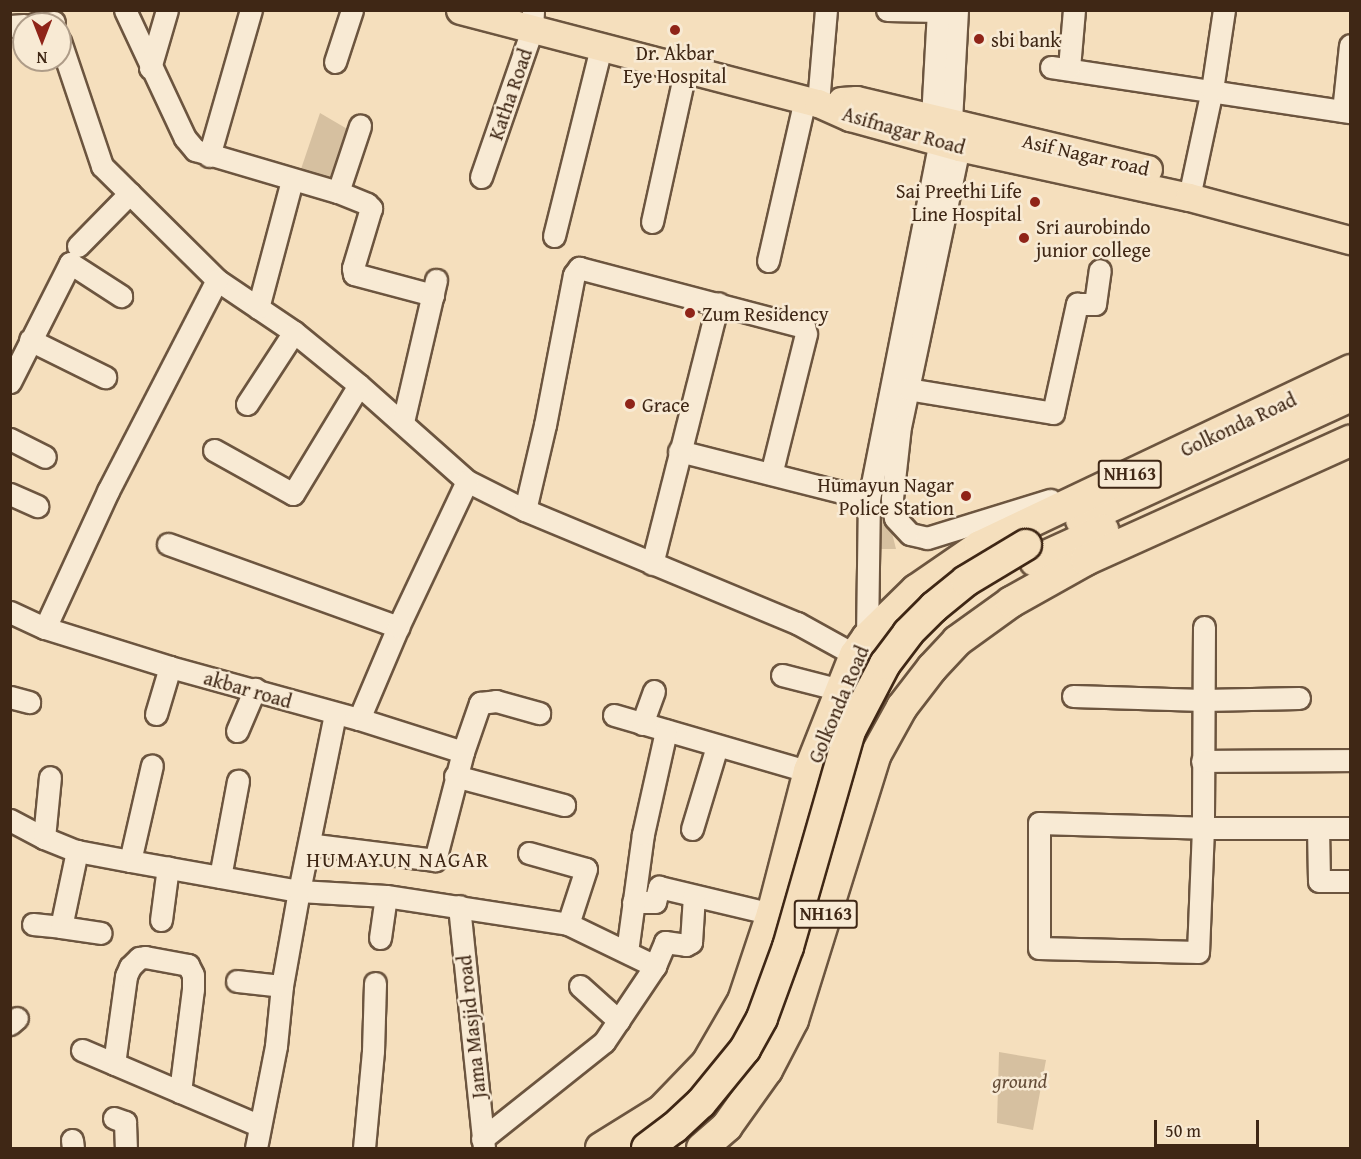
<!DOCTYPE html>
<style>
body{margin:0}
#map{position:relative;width:1361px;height:1159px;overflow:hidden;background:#f5dfbd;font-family:"Gentium Book Plus",serif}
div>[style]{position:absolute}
.green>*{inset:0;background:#d6c0a0}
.roads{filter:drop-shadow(2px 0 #6c553f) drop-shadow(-2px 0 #6c553f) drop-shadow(0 2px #6c553f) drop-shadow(0 -2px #6c553f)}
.minor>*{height:21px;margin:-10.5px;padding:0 10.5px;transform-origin:10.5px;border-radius:10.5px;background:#f8ead4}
.major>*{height:27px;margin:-13.5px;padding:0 13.5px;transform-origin:13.5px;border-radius:13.5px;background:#f5dfbd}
.highway>*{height:30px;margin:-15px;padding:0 15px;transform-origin:15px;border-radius:15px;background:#f5dfbd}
.bridges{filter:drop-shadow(2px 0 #3f2715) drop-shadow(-2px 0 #3f2715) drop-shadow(0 2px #3f2715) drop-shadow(0 -2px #3f2715)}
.highway-bridge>*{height:30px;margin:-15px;padding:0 15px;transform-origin:15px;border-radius:15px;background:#f5dfbd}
.dots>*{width:16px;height:16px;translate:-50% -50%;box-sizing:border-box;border:3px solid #f8ead4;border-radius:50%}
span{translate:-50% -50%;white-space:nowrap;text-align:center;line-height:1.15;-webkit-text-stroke:5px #f8ead4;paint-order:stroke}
.shield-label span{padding:2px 4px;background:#f8ead4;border:2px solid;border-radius:4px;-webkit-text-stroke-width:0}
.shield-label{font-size:18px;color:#3f2715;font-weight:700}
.poi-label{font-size:20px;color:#3f2715}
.left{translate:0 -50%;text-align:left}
.right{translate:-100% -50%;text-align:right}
.street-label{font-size:20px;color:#3f2715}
.park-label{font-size:20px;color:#654d38;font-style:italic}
.neighbourhood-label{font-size:21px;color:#3f2715;letter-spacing:1.5px}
.frame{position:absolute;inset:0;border:12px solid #3f2715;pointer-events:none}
.north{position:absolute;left:12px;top:12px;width:60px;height:60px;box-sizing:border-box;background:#f8ead4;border:2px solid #ae9c88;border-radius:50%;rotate:180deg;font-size:16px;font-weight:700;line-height:24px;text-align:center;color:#3f2715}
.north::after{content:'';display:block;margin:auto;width:21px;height:27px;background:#8f2418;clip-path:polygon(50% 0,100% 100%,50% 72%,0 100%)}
.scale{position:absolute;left:1154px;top:1120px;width:105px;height:27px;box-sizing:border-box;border:3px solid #3f2715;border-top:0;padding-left:8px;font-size:18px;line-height:21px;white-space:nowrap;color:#3f2715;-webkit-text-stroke:4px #f8ead4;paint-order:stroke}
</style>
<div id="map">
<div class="green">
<i style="clip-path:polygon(320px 113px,349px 130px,331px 180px,300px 172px)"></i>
<i style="clip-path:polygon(882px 493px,896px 549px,876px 549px)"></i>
<i style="clip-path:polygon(999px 1052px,1046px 1060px,1033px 1130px,997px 1123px)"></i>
</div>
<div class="roads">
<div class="minor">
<i style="left:125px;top:10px;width:141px;rotate:64.9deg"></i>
<i style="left:185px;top:138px;width:16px;rotate:50deg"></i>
<i style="left:195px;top:150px;width:149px;rotate:16.4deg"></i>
<i style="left:338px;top:192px;width:31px;rotate:22deg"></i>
<i style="left:367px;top:204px;width:6px;rotate:45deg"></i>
<i style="left:371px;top:208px;width:63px;rotate:106.7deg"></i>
<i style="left:353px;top:268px;width:6px;rotate:81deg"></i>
<i style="left:354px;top:274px;width:82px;rotate:14.9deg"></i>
<i style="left:887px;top:10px;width:51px;rotate:1.1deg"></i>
<i style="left:957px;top:10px;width:112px;rotate:93.1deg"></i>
<i style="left:951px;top:122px;width:26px;rotate:72deg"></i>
<i style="left:959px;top:147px;width:285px;rotate:101.9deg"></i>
<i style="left:900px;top:426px;width:73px;rotate:96.3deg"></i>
<i style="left:892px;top:499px;width:19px;rotate:81deg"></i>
<i style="left:895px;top:518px;width:22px;rotate:47deg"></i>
<i style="left:910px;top:534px;width:17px;rotate:13deg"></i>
<i style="left:927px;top:538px;width:129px;rotate:-17.2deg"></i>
<i style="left:34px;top:24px;width:20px;rotate:-6deg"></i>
<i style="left:10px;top:26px;width:14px;rotate:-4deg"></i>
<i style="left:60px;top:41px;width:132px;rotate:71.4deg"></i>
<i style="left:102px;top:166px;width:162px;rotate:44.7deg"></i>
<i style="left:217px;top:280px;width:93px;rotate:34deg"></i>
<i style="left:294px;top:332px;width:84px;rotate:39.2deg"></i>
<i style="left:359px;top:385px;width:144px;rotate:41.6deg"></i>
<i style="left:467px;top:481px;width:65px;rotate:26.6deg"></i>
<i style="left:525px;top:510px;width:295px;rotate:22.6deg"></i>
<i style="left:797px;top:623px;width:66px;rotate:28.9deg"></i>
<i style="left:335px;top:62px;width:55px;rotate:-71.9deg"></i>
<i style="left:1051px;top:67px;width:302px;rotate:8.6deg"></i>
<i style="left:150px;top:68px;width:60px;rotate:-73.7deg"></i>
<i style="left:1069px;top:68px;width:58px;rotate:-85.1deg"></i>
<i style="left:818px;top:103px;width:93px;rotate:-85.1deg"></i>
<i style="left:1343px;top:111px;width:66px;rotate:-83.9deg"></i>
<i style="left:209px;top:156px;width:152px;rotate:-74deg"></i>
<i style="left:481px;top:177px;width:156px;rotate:-70.9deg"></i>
<i style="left:532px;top:30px;width:20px;rotate:-87deg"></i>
<i style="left:338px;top:192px;width:70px;rotate:-71.6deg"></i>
<i style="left:1189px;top:197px;width:109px;rotate:-77.9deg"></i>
<i style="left:1212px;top:90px;width:81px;rotate:-81.5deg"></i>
<i style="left:652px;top:222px;width:158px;rotate:-77.6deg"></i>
<i style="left:554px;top:236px;width:194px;rotate:-76deg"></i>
<i style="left:78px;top:246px;width:74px;rotate:-45.5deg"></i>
<i style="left:768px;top:261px;width:166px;rotate:-77.1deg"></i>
<i style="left:258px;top:308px;width:132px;rotate:-75.1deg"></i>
<i style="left:30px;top:340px;width:84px;rotate:26.3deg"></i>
<i style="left:10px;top:382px;width:133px;rotate:-63.2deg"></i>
<i style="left:70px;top:263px;width:61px;rotate:32.9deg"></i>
<i style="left:908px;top:389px;width:147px;rotate:9.4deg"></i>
<i style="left:1053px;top:413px;width:112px;rotate:-77.6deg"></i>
<i style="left:1077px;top:304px;width:18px"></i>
<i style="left:1095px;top:304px;width:34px;rotate:-82deg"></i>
<i style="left:247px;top:404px;width:86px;rotate:-56.9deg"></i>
<i style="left:403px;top:422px;width:146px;rotate:-76.9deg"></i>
<i style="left:10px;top:439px;width:39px;rotate:27deg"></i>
<i style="left:214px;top:450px;width:90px;rotate:29.1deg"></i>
<i style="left:293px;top:494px;width:127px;rotate:-58.8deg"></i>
<i style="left:679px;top:451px;width:196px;rotate:14.2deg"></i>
<i style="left:10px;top:494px;width:30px;rotate:24deg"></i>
<i style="left:525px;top:510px;width:87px;rotate:-76.8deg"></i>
<i style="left:545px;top:425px;width:153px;rotate:-79.1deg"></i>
<i style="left:574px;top:275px;width:9px;rotate:-54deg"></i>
<i style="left:579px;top:268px;width:233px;rotate:14.7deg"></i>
<i style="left:804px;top:327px;width:7px;rotate:74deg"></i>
<i style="left:806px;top:334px;width:144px;rotate:104deg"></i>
<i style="left:168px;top:544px;width:245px;rotate:19.8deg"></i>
<i style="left:652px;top:564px;width:269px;rotate:-75.8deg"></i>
<i style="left:10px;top:612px;width:38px;rotate:25deg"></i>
<i style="left:45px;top:628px;width:131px;rotate:17.3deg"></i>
<i style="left:170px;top:667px;width:196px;rotate:15.4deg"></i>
<i style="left:359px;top:719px;width:109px;rotate:17.6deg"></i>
<i style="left:463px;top:752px;width:112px;rotate:104.5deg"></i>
<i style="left:435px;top:860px;width:127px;rotate:-172.8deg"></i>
<i style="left:1204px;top:627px;width:201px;rotate:90.3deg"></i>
<i style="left:1203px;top:828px;width:124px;rotate:92.3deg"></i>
<i style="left:1198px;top:952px;width:159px;rotate:-178.6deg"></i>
<i style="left:1039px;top:948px;width:125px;rotate:-90deg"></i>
<i style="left:1039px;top:823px;width:164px;rotate:1.7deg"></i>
<i style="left:1203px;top:828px;width:147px"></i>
<i style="left:45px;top:628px;width:151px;rotate:-65.3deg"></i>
<i style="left:108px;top:491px;width:237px;rotate:-62.7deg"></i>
<i style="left:867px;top:638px;width:139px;rotate:-89.2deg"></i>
<i style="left:869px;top:499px;width:365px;rotate:-78.8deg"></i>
<i style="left:940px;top:141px;width:24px;rotate:-109deg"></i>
<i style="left:932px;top:118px;width:108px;rotate:-86.8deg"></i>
<i style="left:782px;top:675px;width:61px;rotate:14.3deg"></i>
<i style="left:1073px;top:696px;width:130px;rotate:1.8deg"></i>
<i style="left:1203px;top:700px;width:96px;rotate:-1.2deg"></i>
<i style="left:10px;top:697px;width:20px;rotate:15deg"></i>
<i style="left:156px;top:714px;width:49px;rotate:-73.4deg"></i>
<i style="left:614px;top:715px;width:215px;rotate:16.2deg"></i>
<i style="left:359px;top:719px;width:100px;rotate:-67deg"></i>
<i style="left:398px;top:627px;width:161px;rotate:-64.7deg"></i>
<i style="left:642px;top:724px;width:35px;rotate:-70deg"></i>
<i style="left:237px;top:731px;width:46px;rotate:-66.8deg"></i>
<i style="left:463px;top:752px;width:52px;rotate:-70.9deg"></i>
<i style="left:480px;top:703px;width:16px;rotate:-7deg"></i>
<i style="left:496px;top:701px;width:45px;rotate:15.6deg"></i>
<i style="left:1202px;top:761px;width:148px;rotate:-0.4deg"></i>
<i style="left:455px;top:776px;width:113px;rotate:14.9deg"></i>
<i style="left:10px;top:820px;width:38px;rotate:28deg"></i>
<i style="left:44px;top:838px;width:35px;rotate:22deg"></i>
<i style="left:77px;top:851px;width:54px;rotate:10.7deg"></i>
<i style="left:130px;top:861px;width:172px;rotate:10.1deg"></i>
<i style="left:299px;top:891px;width:87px;rotate:3.3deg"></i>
<i style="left:386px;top:896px;width:184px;rotate:8.7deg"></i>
<i style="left:568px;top:924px;width:97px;rotate:25.8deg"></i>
<i style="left:1318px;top:828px;width:53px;rotate:88.9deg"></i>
<i style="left:1319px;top:881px;width:31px"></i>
<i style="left:692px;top:829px;width:87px;rotate:-73.2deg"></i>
<i style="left:44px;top:838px;width:61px;rotate:-84.4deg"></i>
<i style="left:529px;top:853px;width:59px;rotate:15.7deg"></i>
<i style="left:586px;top:869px;width:58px;rotate:108.1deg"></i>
<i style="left:130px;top:861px;width:98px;rotate:-77.1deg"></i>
<i style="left:220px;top:877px;width:98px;rotate:-79.4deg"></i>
<i style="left:633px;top:902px;width:22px"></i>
<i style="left:655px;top:902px;width:16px;rotate:-75deg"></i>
<i style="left:659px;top:887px;width:116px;rotate:13.4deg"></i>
<i style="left:459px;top:906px;width:243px;rotate:84.1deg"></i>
<i style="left:161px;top:920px;width:53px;rotate:-82.5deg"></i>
<i style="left:33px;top:924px;width:28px;rotate:6deg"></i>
<i style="left:61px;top:927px;width:78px;rotate:-78.1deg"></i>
<i style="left:61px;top:927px;width:40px;rotate:8.5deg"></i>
<i style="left:380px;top:938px;width:42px;rotate:-81.9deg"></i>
<i style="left:627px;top:952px;width:119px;rotate:-82.3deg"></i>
<i style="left:643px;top:834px;width:106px;rotate:-77.4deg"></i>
<i style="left:237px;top:981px;width:45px;rotate:6.3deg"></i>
<i style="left:580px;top:986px;width:52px;rotate:41.9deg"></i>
<i style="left:10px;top:1024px;width:9px;rotate:-41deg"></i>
<i style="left:82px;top:1050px;width:191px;rotate:23.1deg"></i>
<i style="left:114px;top:1064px;width:89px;rotate:-82.2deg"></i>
<i style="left:126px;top:976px;width:10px;rotate:-66deg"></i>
<i style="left:130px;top:967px;width:13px;rotate:-45deg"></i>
<i style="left:139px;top:958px;width:6px;rotate:-9deg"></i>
<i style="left:145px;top:957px;width:44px;rotate:10.5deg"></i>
<i style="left:188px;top:965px;width:11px;rotate:63deg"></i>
<i style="left:193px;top:975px;width:14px;rotate:90deg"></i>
<i style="left:193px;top:989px;width:104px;rotate:97.2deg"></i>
<i style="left:114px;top:1118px;width:12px;rotate:20deg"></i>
<i style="left:125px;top:1122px;width:26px;rotate:88deg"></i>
<i style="left:482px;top:1139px;width:156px;rotate:-38.5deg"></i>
<i style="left:604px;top:1042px;width:92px;rotate:-56.1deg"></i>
<i style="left:655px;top:966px;width:26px;rotate:-67deg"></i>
<i style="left:665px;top:942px;width:21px;rotate:8deg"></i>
<i style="left:686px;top:945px;width:6px;rotate:-31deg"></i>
<i style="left:691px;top:942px;width:46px;rotate:-86.3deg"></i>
<i style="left:72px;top:1140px;width:8px;rotate:83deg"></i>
<i style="left:256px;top:1148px;width:104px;rotate:-78.9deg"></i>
<i style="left:276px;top:1046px;width:60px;rotate:-84.3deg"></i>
<i style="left:282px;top:986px;width:97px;rotate:-79.9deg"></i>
<i style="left:299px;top:891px;width:181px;rotate:-78.5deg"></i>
<i style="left:364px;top:1148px;width:97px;rotate:-84.7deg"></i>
<i style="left:373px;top:1051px;width:68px;rotate:-88.3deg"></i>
</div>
<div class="major">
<i style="left:460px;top:10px;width:370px;rotate:14.6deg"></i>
<i style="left:818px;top:103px;width:35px;rotate:24deg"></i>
<i style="left:850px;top:117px;width:113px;rotate:15.4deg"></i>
<i style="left:959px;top:147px;width:235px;rotate:12.3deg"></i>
<i style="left:1189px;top:197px;width:167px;rotate:15deg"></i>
<i style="left:841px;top:101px;width:15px;rotate:-4deg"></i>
<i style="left:856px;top:100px;width:300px;rotate:13.3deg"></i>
</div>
<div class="highway">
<i style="left:1081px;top:520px;width:296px;rotate:-24.7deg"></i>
<i style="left:1035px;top:561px;width:75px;rotate:-24.5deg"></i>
<i style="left:601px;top:1148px;width:72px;rotate:-31.9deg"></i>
<i style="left:662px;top:1110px;width:65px;rotate:-46.2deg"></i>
<i style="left:707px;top:1063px;width:72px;rotate:-59.9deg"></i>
<i style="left:743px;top:1001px;width:92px;rotate:-71.6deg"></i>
<i style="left:772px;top:914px;width:148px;rotate:-75.5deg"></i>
<i style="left:809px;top:771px;width:125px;rotate:-68.4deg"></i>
<i style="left:855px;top:655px;width:21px;rotate:-55deg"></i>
<i style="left:867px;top:638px;width:69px;rotate:-44.4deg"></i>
<i style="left:916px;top:590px;width:78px;rotate:-34.5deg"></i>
<i style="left:980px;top:546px;width:410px;rotate:-25.4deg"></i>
<i style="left:702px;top:1148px;width:33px;rotate:-41deg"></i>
<i style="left:727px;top:1126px;width:69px;rotate:-54.5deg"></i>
<i style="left:767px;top:1070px;width:56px;rotate:-62.5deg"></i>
<i style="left:793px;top:1020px;width:279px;rotate:-72.7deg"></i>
<i style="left:876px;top:754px;width:54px;rotate:-61deg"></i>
<i style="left:902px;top:707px;width:49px;rotate:-52.4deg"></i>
<i style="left:932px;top:668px;width:37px;rotate:-47deg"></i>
<i style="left:957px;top:641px;width:67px;rotate:-35.8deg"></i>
<i style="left:1011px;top:602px;width:86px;rotate:-29.2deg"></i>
<i style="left:1086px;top:560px;width:290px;rotate:-24.3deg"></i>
</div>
</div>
<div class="bridges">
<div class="highway-bridge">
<i style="left:647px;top:1148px;width:34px;rotate:-37deg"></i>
<i style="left:674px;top:1128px;width:37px;rotate:-43deg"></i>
<i style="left:701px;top:1103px;width:70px;rotate:-50.8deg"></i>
<i style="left:745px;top:1049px;width:35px;rotate:-61deg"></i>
<i style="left:762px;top:1018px;width:76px;rotate:-69.9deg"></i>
<i style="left:788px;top:947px;width:225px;rotate:-74deg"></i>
<i style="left:850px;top:731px;width:76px;rotate:-62.4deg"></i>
<i style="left:885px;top:664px;width:39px;rotate:-53deg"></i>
<i style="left:908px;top:633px;width:37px;rotate:-45deg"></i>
<i style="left:934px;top:607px;width:41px;rotate:-39.1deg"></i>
<i style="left:966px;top:581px;width:70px;rotate:-31deg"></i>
</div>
</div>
<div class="dots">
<i style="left:675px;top:30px;background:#8f2418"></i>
<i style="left:979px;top:39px;background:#8f2418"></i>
<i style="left:1035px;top:202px;background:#8f2418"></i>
<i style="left:1024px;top:238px;background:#8f2418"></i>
<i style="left:690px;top:313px;background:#8f2418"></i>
<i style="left:630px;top:404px;background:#8f2418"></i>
<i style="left:966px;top:496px;background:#8f2418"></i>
</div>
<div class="shield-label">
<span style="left:1130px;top:474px">NH163</span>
<span style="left:826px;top:914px">NH163</span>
</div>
<div class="poi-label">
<span class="left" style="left:991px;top:39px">sbi bank</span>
<span style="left:675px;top:64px">Dr. Akbar<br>Eye Hospital</span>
<span class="right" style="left:1022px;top:202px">Sai Preethi Life<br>Line Hospital</span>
<span class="left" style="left:1036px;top:238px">Sri aurobindo<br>junior college</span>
<span class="left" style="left:702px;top:313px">Zum Residency</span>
<span class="left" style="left:642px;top:404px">Grace</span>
<span class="right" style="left:954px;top:496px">Humayun Nagar<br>Police Station</span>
</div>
<div class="street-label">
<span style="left:510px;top:94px;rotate:-71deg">Katha Road</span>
<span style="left:904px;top:130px;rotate:16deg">Asifnagar Road</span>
<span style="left:1086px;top:154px;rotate:13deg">Asif Nagar road</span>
<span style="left:1238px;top:424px;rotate:-25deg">Golkonda Road</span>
<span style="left:248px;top:689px;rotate:16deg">akbar road</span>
<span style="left:838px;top:704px;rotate:-67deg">Golkonda Road</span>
<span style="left:471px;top:1027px;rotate:-96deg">Jama Masjid road</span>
</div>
<div class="park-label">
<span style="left:1020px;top:1080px">ground</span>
</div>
<div class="neighbourhood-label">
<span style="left:398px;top:860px">HUMAYUN NAGAR</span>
</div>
<div class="frame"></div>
<div class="north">N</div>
<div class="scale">50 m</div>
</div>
